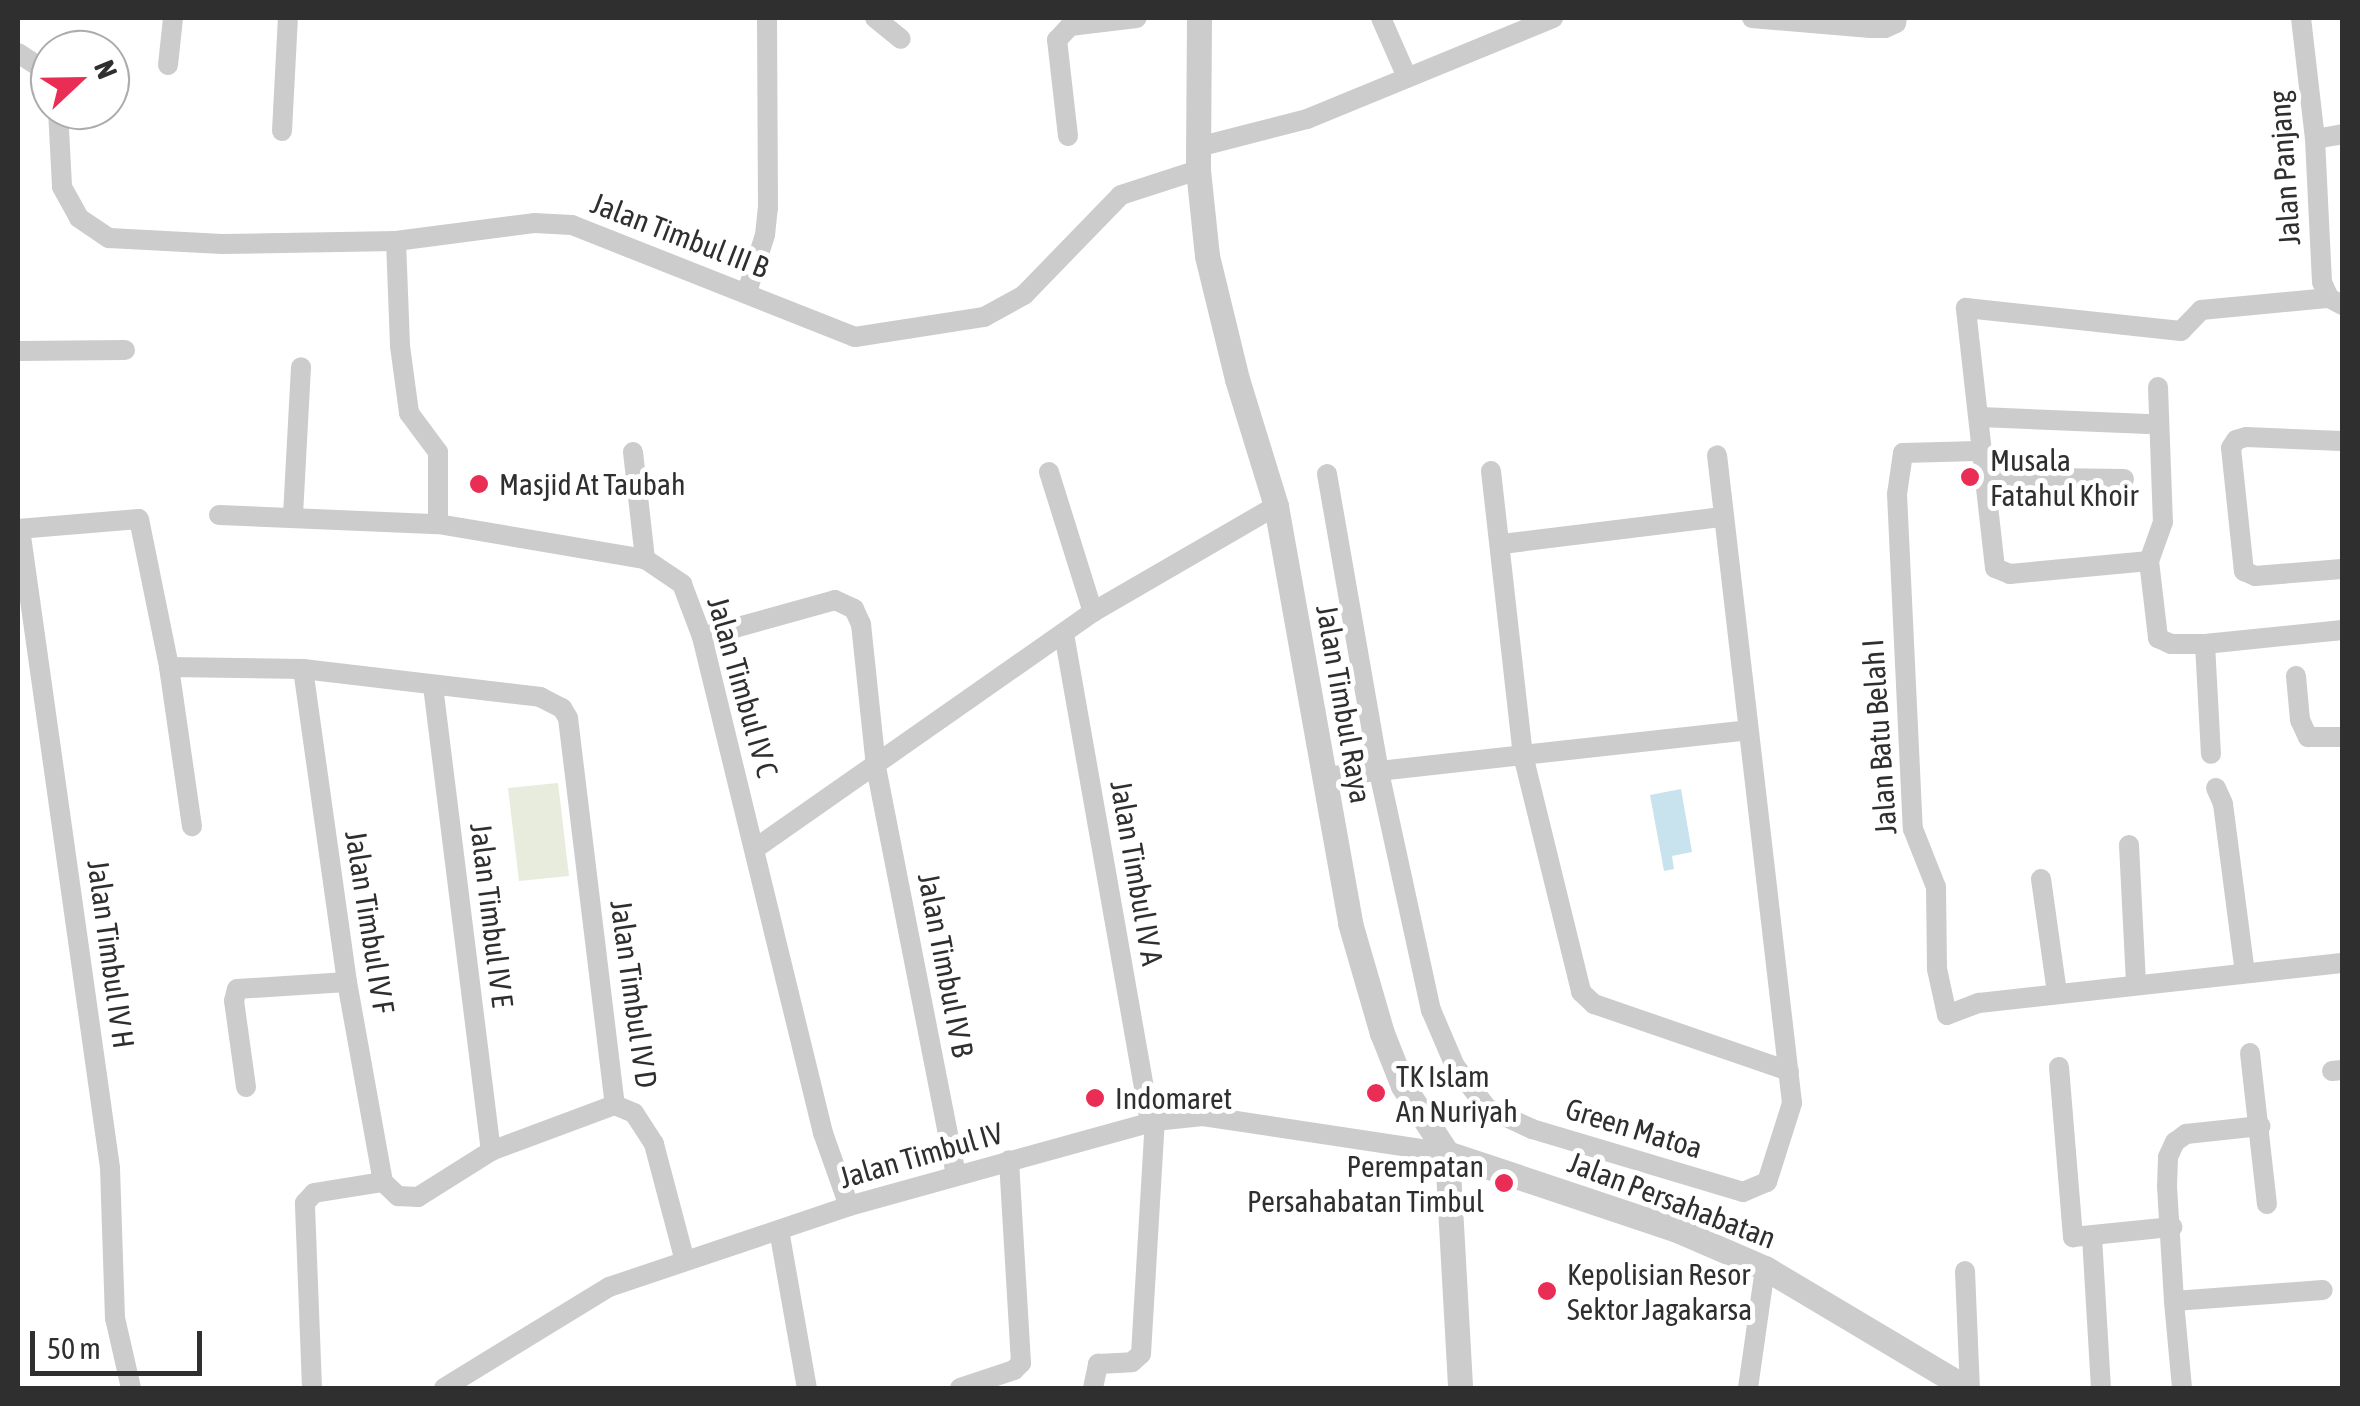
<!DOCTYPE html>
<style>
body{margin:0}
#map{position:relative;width:2360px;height:1406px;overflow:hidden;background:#fff;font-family:"Asap Condensed",sans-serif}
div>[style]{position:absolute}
.green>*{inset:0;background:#e7ecdc}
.water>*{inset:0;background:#c8e3ed}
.minor>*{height:20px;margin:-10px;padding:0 10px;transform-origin:10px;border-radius:10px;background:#ccc}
.tertiary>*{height:25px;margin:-12.5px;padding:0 12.5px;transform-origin:12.5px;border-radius:12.5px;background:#ccc}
.dots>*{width:28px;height:28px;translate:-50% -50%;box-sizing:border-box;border:5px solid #fff;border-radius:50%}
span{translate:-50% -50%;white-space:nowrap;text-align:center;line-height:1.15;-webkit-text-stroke:10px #fff;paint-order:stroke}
.street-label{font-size:30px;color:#2f2f2f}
.poi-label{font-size:30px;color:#2f2f2f}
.left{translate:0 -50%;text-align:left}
.right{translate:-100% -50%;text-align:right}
.frame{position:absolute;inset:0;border:20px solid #2f2f2f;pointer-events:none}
.north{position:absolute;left:30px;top:30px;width:100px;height:100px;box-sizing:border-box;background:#fff;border:2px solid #acacac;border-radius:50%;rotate:68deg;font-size:28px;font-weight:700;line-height:40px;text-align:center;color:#2f2f2f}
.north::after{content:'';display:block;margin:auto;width:35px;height:45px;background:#ea2d54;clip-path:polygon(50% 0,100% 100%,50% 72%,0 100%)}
.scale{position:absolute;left:30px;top:1331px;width:172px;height:45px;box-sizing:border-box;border:5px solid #2f2f2f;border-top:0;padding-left:12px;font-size:30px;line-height:35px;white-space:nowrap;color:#2f2f2f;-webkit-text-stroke:8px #fff;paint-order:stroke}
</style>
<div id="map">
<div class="green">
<i style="clip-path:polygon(558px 783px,569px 876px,519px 881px,508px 788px)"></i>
</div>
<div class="water">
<i style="clip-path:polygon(1681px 789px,1692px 852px,1672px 856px,1674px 869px,1664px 871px,1650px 795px)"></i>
</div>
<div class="minor">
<i style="left:875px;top:18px;width:33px;rotate:39deg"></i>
<i style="left:1381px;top:18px;width:62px;rotate:66.3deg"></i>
<i style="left:1752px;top:18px;width:119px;rotate:4.8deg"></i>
<i style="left:1871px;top:28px;width:14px"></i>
<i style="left:1885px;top:28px;width:12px;rotate:-24deg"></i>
<i style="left:1896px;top:23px;width:5px;rotate:-79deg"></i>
<i style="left:2301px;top:18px;width:122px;rotate:83.4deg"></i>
<i style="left:2315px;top:139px;width:143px;rotate:87.2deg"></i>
<i style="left:2322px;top:282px;width:17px;rotate:66deg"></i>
<i style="left:2329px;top:298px;width:15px;rotate:28deg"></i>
<i style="left:18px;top:53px;width:31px;rotate:33deg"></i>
<i style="left:44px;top:70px;width:14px;rotate:65deg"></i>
<i style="left:168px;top:65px;width:47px;rotate:-83.9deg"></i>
<i style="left:58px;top:110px;width:77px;rotate:87deg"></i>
<i style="left:62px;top:187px;width:35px;rotate:61deg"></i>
<i style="left:79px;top:218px;width:36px;rotate:34deg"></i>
<i style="left:109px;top:238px;width:113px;rotate:3deg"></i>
<i style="left:222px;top:244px;width:174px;rotate:-1deg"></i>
<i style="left:396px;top:241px;width:139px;rotate:-7.4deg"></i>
<i style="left:534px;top:223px;width:38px;rotate:3deg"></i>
<i style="left:572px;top:225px;width:304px;rotate:21.6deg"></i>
<i style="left:855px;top:337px;width:131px;rotate:-8.8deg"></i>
<i style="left:984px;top:317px;width:46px;rotate:-28.8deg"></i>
<i style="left:1024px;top:295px;width:139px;rotate:-45.9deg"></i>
<i style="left:1121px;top:195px;width:81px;rotate:-18deg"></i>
<i style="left:282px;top:131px;width:113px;rotate:-87deg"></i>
<i style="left:1068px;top:136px;width:97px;rotate:-96.5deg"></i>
<i style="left:1057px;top:40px;width:19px;rotate:-47deg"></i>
<i style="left:1070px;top:26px;width:67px;rotate:-6.8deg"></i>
<i style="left:2315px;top:139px;width:27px;rotate:-10deg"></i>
<i style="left:1198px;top:147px;width:113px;rotate:-14.4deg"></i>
<i style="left:1307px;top:119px;width:266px;rotate:-22.3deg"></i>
<i style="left:396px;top:241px;width:105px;rotate:87.8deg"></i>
<i style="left:400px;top:346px;width:68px;rotate:82.3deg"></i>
<i style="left:409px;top:413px;width:49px;rotate:53.4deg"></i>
<i style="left:438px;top:452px;width:72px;rotate:90deg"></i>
<i style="left:747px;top:292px;width:60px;rotate:-72.5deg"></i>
<i style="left:765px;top:235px;width:27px;rotate:-84deg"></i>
<i style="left:768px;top:208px;width:190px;rotate:-90.3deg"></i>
<i style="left:18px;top:351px;width:107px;rotate:-0.5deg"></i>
<i style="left:2158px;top:387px;width:135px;rotate:87.9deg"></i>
<i style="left:2163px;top:522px;width:41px;rotate:109.7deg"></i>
<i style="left:2149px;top:561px;width:78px;rotate:83.3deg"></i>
<i style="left:2158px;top:638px;width:14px;rotate:25deg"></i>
<i style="left:2171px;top:644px;width:34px"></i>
<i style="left:2205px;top:644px;width:138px;rotate:-5.8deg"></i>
<i style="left:1980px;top:417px;width:168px;rotate:2.4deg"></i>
<i style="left:2342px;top:441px;width:96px;rotate:-177.6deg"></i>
<i style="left:2246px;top:437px;width:10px;rotate:163deg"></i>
<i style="left:2236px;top:440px;width:9px;rotate:122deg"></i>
<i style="left:2231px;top:448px;width:124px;rotate:84deg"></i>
<i style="left:2244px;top:571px;width:12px;rotate:24deg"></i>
<i style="left:2255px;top:576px;width:87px;rotate:-4.6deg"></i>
<i style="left:1978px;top:451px;width:75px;rotate:178.5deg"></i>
<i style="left:1903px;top:453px;width:41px;rotate:98.3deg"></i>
<i style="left:1897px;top:494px;width:335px;rotate:87.3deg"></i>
<i style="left:1913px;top:829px;width:62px;rotate:68.4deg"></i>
<i style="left:1936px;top:887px;width:82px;rotate:89.3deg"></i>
<i style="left:1937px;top:969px;width:47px;rotate:77.7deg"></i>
<i style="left:1947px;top:1015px;width:34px;rotate:-21deg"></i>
<i style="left:1979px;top:1003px;width:365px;rotate:-6.3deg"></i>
<i style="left:633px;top:452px;width:108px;rotate:83.6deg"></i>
<i style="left:1491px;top:471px;width:286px;rotate:83.6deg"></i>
<i style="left:1523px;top:755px;width:244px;rotate:76.2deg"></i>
<i style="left:1581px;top:992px;width:18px;rotate:43deg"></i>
<i style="left:1594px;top:1004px;width:206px;rotate:19deg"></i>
<i style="left:1049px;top:472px;width:147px;rotate:72.6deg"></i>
<i style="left:1327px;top:474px;width:303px;rotate:80.1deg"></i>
<i style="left:1379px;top:772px;width:244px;rotate:77.7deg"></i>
<i style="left:1431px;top:1010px;width:61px;rotate:66.8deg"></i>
<i style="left:1455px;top:1066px;width:53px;rotate:52.7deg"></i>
<i style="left:1487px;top:1108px;width:50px;rotate:25deg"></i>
<i style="left:1532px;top:1129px;width:220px;rotate:16.6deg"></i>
<i style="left:1743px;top:1192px;width:26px;rotate:-23deg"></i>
<i style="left:1767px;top:1182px;width:83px;rotate:-72.4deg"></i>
<i style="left:1792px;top:1103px;width:652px;rotate:-96.6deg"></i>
<i style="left:1985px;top:477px;width:139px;rotate:0.8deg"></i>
<i style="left:219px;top:515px;width:219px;rotate:2.4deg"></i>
<i style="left:438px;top:524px;width:210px;rotate:9.6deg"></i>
<i style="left:645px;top:559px;width:45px;rotate:34deg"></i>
<i style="left:682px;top:584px;width:57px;rotate:69.3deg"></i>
<i style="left:702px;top:637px;width:511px;rotate:76.29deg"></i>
<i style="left:823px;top:1133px;width:77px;rotate:70.4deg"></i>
<i style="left:293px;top:515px;width:148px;rotate:-86.9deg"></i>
<i style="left:18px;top:529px;width:121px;rotate:-4.7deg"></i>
<i style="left:139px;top:519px;width:151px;rotate:78.5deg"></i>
<i style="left:169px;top:667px;width:161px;rotate:81.8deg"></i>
<i style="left:20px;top:529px;width:645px;rotate:81.98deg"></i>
<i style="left:110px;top:1168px;width:150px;rotate:88.1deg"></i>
<i style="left:115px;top:1318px;width:72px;rotate:77.1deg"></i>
<i style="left:1502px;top:544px;width:222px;rotate:-7deg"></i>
<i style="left:2149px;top:561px;width:140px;rotate:174.7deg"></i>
<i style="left:2010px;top:574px;width:16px;rotate:-158deg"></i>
<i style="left:1995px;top:568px;width:262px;rotate:-96.4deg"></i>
<i style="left:1966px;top:308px;width:216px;rotate:6.1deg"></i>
<i style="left:2181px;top:331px;width:29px;rotate:-46deg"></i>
<i style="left:2201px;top:310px;width:129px;rotate:-5.4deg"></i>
<i style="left:1064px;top:634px;width:496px;rotate:80deg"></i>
<i style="left:702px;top:637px;width:138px;rotate:-15.5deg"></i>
<i style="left:835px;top:600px;width:21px;rotate:25deg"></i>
<i style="left:854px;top:609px;width:17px;rotate:65deg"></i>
<i style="left:861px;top:624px;width:144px;rotate:84deg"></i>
<i style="left:876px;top:767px;width:415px;rotate:78.9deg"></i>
<i style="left:2205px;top:644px;width:110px;rotate:86.9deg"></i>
<i style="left:169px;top:667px;width:134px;rotate:0.9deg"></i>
<i style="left:303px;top:669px;width:239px;rotate:6.7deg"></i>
<i style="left:540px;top:697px;width:25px;rotate:27deg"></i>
<i style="left:562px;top:708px;width:12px;rotate:59deg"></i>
<i style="left:568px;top:718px;width:390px;rotate:83.1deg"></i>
<i style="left:615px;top:1105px;width:21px;rotate:23deg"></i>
<i style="left:634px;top:1113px;width:37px;rotate:57deg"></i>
<i style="left:654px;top:1144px;width:121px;rotate:75.2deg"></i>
<i style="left:303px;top:669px;width:316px;rotate:82deg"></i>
<i style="left:347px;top:982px;width:203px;rotate:79.8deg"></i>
<i style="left:2296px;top:676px;width:44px;rotate:84.8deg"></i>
<i style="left:2300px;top:720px;width:19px;rotate:65deg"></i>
<i style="left:2308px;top:737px;width:34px"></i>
<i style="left:433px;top:686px;width:469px;rotate:82.9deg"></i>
<i style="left:1324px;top:777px;width:426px;rotate:-6.3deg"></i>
<i style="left:2216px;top:788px;width:17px;rotate:66deg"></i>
<i style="left:2223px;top:804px;width:170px;rotate:82.6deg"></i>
<i style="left:2129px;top:845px;width:139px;rotate:87.1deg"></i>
<i style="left:756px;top:848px;width:411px;rotate:-35deg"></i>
<i style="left:1093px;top:612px;width:211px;rotate:-30.1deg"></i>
<i style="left:2041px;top:879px;width:115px;rotate:82deg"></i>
<i style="left:2250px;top:1053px;width:152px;rotate:83.6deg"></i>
<i style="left:2059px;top:1067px;width:171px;rotate:85.3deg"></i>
<i style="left:2073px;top:1237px;width:100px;rotate:-5.8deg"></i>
<i style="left:2332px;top:1071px;width:10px;rotate:-6deg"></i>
<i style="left:246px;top:1087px;width:87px;rotate:-97.9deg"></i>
<i style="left:234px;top:1001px;width:12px;rotate:-76deg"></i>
<i style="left:237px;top:989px;width:110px;rotate:-3.6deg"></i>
<i style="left:383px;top:1182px;width:21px;rotate:43deg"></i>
<i style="left:398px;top:1196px;width:20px;rotate:3deg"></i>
<i style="left:418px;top:1197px;width:86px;rotate:-32.2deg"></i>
<i style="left:491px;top:1151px;width:132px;rotate:-20.4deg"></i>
<i style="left:779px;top:1230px;width:160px;rotate:80deg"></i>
<i style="left:2092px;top:1237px;width:151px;rotate:86.6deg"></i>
<i style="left:1965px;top:1271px;width:117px;rotate:87.6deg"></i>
<i style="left:2174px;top:1301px;width:114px;rotate:-93.5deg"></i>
<i style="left:2167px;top:1187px;width:30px;rotate:-88deg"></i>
<i style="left:2168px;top:1157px;width:17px;rotate:-65deg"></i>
<i style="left:2175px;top:1142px;width:14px;rotate:-36deg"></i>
<i style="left:2186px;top:1134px;width:75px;rotate:-6.1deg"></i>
<i style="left:312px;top:1388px;width:185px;rotate:-92.2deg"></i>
<i style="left:305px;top:1203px;width:13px;rotate:-48deg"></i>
<i style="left:314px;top:1193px;width:70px;rotate:-9.1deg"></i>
<i style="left:444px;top:1388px;width:193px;rotate:-31.5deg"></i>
<i style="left:609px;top:1287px;width:253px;rotate:-18.6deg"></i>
<i style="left:849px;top:1206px;width:318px;rotate:-15.5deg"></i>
<i style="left:1155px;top:1121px;width:48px;rotate:-5.9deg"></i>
<i style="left:1203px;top:1116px;width:247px;rotate:8.6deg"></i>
<i style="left:960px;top:1388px;width:57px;rotate:-18.4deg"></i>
<i style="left:1014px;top:1370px;width:10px;rotate:-45deg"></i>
<i style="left:1021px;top:1363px;width:203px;rotate:-93.4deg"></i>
<i style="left:1093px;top:1388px;width:25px;rotate:-78deg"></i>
<i style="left:1098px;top:1364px;width:34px;rotate:-3deg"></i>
<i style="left:1132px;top:1362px;width:12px;rotate:-42deg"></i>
<i style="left:1141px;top:1354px;width:233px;rotate:-86.6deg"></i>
<i style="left:1748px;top:1388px;width:121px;rotate:-81.9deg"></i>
<i style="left:2182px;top:1388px;width:87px;rotate:-95.3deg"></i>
<i style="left:2174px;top:1301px;width:149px;rotate:-4.2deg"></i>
</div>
<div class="tertiary">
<i style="left:1199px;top:18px;width:152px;rotate:90.4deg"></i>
<i style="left:1198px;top:170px;width:86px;rotate:84deg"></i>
<i style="left:1207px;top:256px;width:127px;rotate:76.3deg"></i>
<i style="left:1237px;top:379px;width:133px;rotate:72.9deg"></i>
<i style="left:1276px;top:506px;width:424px;rotate:79.9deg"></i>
<i style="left:1350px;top:923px;width:115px;rotate:73.8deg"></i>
<i style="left:1382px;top:1033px;width:57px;rotate:68.4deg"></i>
<i style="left:1403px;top:1086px;width:80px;rotate:56.7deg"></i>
<i style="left:1447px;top:1153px;width:235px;rotate:86.8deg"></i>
<i style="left:1447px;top:1153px;width:243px;rotate:18.5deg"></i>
<i style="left:1677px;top:1230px;width:96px;rotate:23.4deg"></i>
<i style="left:1765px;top:1268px;width:234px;rotate:30.8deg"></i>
</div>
<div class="dots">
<i style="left:1970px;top:477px;background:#ea2d54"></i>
<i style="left:479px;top:484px;background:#ea2d54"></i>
<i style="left:1376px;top:1093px;background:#ea2d54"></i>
<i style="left:1095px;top:1098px;background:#ea2d54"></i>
<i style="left:1504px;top:1183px;background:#ea2d54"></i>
<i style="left:1547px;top:1291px;background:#ea2d54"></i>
</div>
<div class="street-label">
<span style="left:2284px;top:168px;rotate:-94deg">Jalan Panjang</span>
<span style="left:680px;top:235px;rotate:21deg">Jalan Timbul III B</span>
<span style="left:743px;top:687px;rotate:74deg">Jalan Timbul IV C</span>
<span style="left:1344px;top:704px;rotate:80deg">Jalan Timbul Raya</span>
<span style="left:1879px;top:737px;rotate:-94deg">Jalan Batu Belah I</span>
<span style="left:1137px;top:873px;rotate:80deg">Jalan Timbul IV A</span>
<span style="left:492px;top:915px;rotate:83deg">Jalan Timbul IV E</span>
<span style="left:370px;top:922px;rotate:81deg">Jalan Timbul IV F</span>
<span style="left:111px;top:954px;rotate:82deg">Jalan Timbul IV H</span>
<span style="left:946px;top:965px;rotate:79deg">Jalan Timbul IV B</span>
<span style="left:634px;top:994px;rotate:82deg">Jalan Timbul IV D</span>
<span style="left:1634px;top:1128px;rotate:17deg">Green Matoa</span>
<span style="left:921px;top:1155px;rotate:-16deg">Jalan Timbul IV</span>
<span style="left:1672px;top:1200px;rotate:21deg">Jalan Persahabatan</span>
</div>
<div class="poi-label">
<span class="left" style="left:1990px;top:477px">Musala<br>Fatahul Khoir</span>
<span class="left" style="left:499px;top:484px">Masjid At Taubah</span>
<span class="left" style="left:1396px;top:1093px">TK Islam<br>An Nuriyah</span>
<span class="left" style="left:1115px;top:1098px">Indomaret</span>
<span class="right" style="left:1484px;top:1183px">Perempatan<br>Persahabatan Timbul</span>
<span class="left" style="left:1567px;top:1291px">Kepolisian Resor<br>Sektor Jagakarsa</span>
</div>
<div class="frame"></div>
<div class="north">N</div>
<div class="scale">50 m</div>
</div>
